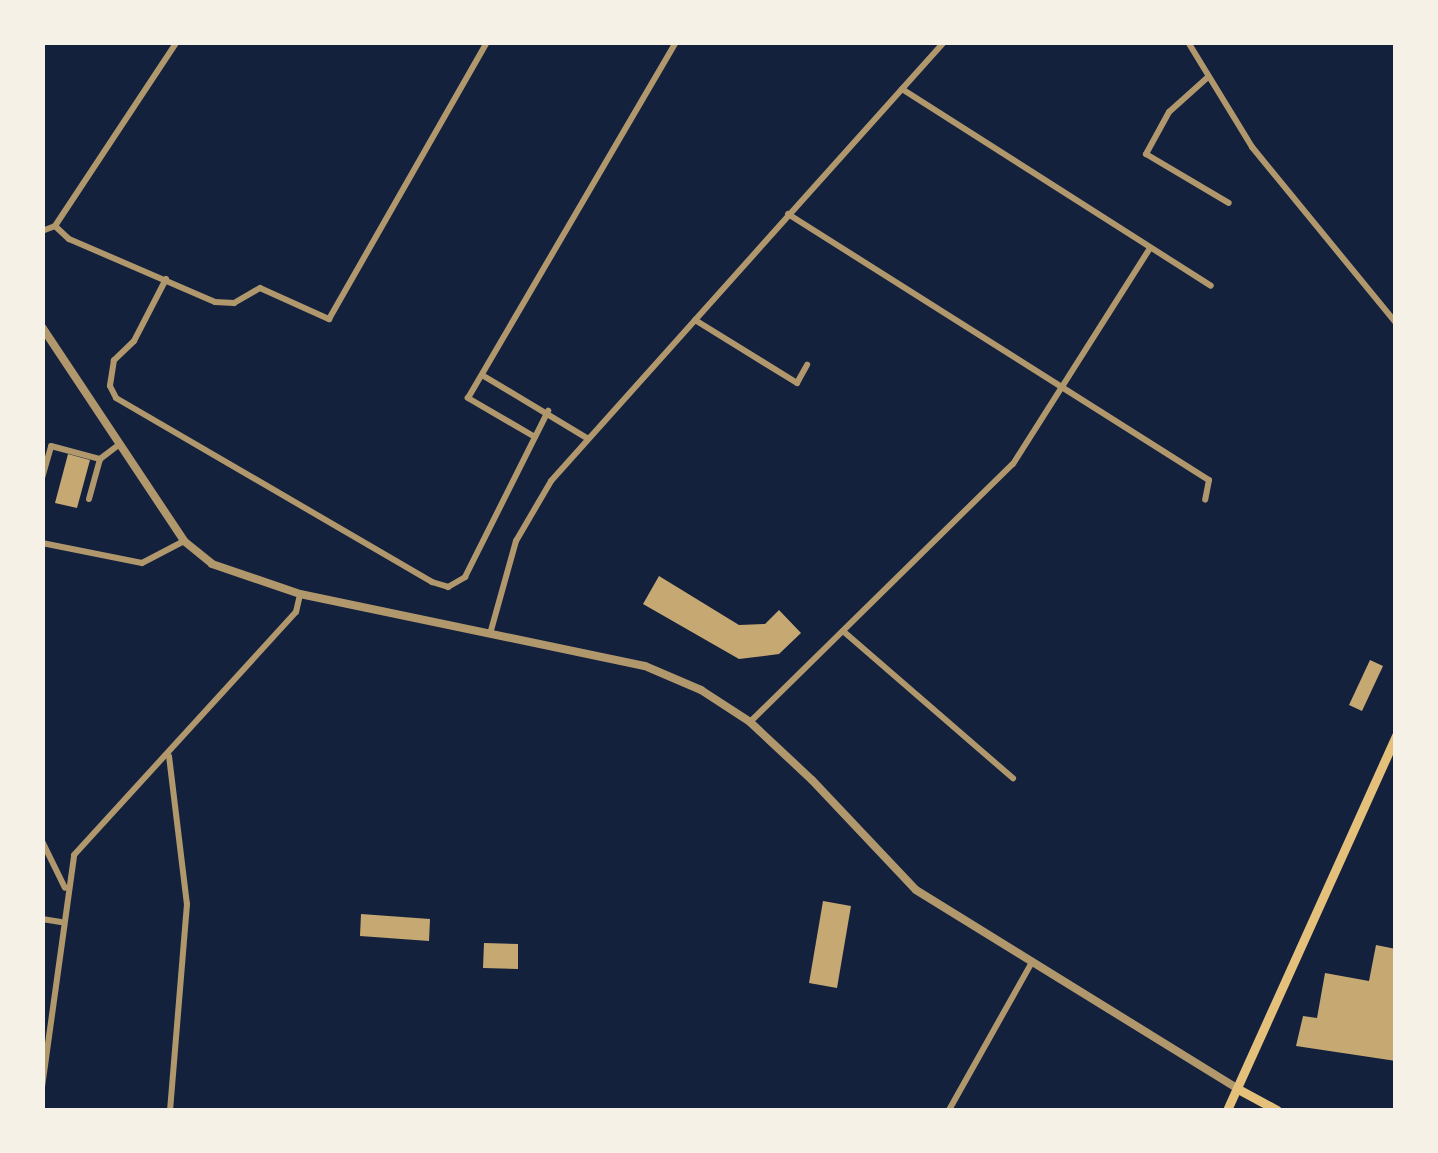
<!DOCTYPE html>
<style>
body{margin:0}
#map{position:relative;width:1438px;height:1153px;overflow:hidden;background:#14213d;font-family:"Noto Serif",serif}
div>[style]{position:absolute}
.building>*{inset:0;background:#c6a872}
.minor>*{height:6px;margin:-3px;padding:0 3px;transform-origin:3px;border-radius:3px;background:#b1986c}
.tertiary>*{height:8px;margin:-4px;padding:0 4px;transform-origin:4px;border-radius:4px;background:#b1986c}
.primary>*{height:9px;margin:-4.5px;padding:0 4.5px;transform-origin:4.5px;border-radius:4.5px;background:#e5c07b}
span{translate:-50% -50%;white-space:nowrap;text-align:center;line-height:1.15;-webkit-text-stroke:10px #f6f1e7;paint-order:stroke}
.frame{position:absolute;inset:0;border:45px solid #f6f1e7;pointer-events:none}
</style>
<div id="map">
<div class="building">
<i style="clip-path:polygon(68px 454px,90px 460px,77px 508px,55px 503px)"></i>
<i style="clip-path:polygon(659px 576px,739px 625px,765px 624px,779px 610px,801px 633px,779px 654px,739px 659px,643px 604px)"></i>
<i style="clip-path:polygon(1370px 660px,1383px 666px,1362px 711px,1349px 705px)"></i>
<i style="clip-path:polygon(823px 901px,851px 906px,837px 988px,809px 983px)"></i>
<i style="clip-path:polygon(361px 914px,430px 919px,429px 941px,360px 936px)"></i>
<i style="clip-path:polygon(484px 943px,518px 944px,518px 969px,483px 968px)"></i>
<i style="clip-path:polygon(1376px 945px,1396px 949px,1396px 1061px,1296px 1046px,1303px 1016px,1317px 1018px,1325px 973px,1369px 981px)"></i>
</div>
<div class="minor">
<i style="left:1188px;top:42px;width:123px;rotate:58.6deg"></i>
<i style="left:1252px;top:147px;width:227px;rotate:50.7deg"></i>
<i style="left:1208px;top:77px;width:52px;rotate:138.1deg"></i>
<i style="left:1169px;top:112px;width:48px;rotate:118.7deg"></i>
<i style="left:1146px;top:154px;width:96px;rotate:30.6deg"></i>
<i style="left:902px;top:89px;width:366px;rotate:32.5deg"></i>
<i style="left:788px;top:214px;width:498px;rotate:32.3deg"></i>
<i style="left:1209px;top:480px;width:20px;rotate:101deg"></i>
<i style="left:55px;top:226px;width:19px;rotate:43deg"></i>
<i style="left:69px;top:239px;width:159px;rotate:23.3deg"></i>
<i style="left:215px;top:302px;width:19px;rotate:3deg"></i>
<i style="left:234px;top:303px;width:30px;rotate:-30deg"></i>
<i style="left:260px;top:288px;width:76px;rotate:24.2deg"></i>
<i style="left:329px;top:319px;width:319px;rotate:-60.3deg"></i>
<i style="left:42px;top:231px;width:14px;rotate:-21deg"></i>
<i style="left:55px;top:226px;width:221px;rotate:-56.5deg"></i>
<i style="left:166px;top:279px;width:70px;rotate:117.3deg"></i>
<i style="left:134px;top:341px;width:28px;rotate:136deg"></i>
<i style="left:114px;top:360px;width:26px;rotate:99deg"></i>
<i style="left:110px;top:386px;width:13px;rotate:63deg"></i>
<i style="left:116px;top:398px;width:366px;rotate:30.2deg"></i>
<i style="left:432px;top:582px;width:17px;rotate:17deg"></i>
<i style="left:448px;top:587px;width:20px;rotate:-30deg"></i>
<i style="left:465px;top:577px;width:186px;rotate:-63.4deg"></i>
<i style="left:695px;top:320px;width:120px;rotate:31.7deg"></i>
<i style="left:797px;top:383px;width:21px;rotate:-61deg"></i>
<i style="left:482px;top:375px;width:122px;rotate:31deg"></i>
<i style="left:535px;top:437px;width:78px;rotate:-149.8deg"></i>
<i style="left:468px;top:398px;width:412px;rotate:-59.7deg"></i>
<i style="left:42px;top:478px;width:33px;rotate:-74deg"></i>
<i style="left:51px;top:446px;width:51px;rotate:14.9deg"></i>
<i style="left:89px;top:499px;width:41px;rotate:-74.6deg"></i>
<i style="left:100px;top:459px;width:25px;rotate:-37deg"></i>
<i style="left:42px;top:543px;width:102px;rotate:11.3deg"></i>
<i style="left:142px;top:563px;width:47px;rotate:-27.6deg"></i>
<i style="left:843px;top:631px;width:225px;rotate:40.9deg"></i>
<i style="left:490px;top:634px;width:97px;rotate:-74.4deg"></i>
<i style="left:516px;top:541px;width:69px;rotate:-59.7deg"></i>
<i style="left:551px;top:481px;width:589px;rotate:-48.16deg"></i>
<i style="left:750px;top:722px;width:368px;rotate:-44.5deg"></i>
<i style="left:1013px;top:464px;width:256px;rotate:-57.6deg"></i>
<i style="left:169px;top:756px;width:149px;rotate:83.1deg"></i>
<i style="left:187px;top:904px;width:207px;rotate:94.7deg"></i>
<i style="left:42px;top:841px;width:52px;rotate:63.9deg"></i>
<i style="left:42px;top:919px;width:19px;rotate:9deg"></i>
<i style="left:42px;top:1087px;width:234px;rotate:-82.1deg"></i>
<i style="left:74px;top:855px;width:329px;rotate:-47.6deg"></i>
<i style="left:296px;top:612px;width:18px;rotate:-77deg"></i>
<i style="left:949px;top:1110px;width:167px;rotate:-60.7deg"></i>
</div>
<div class="tertiary">
<i style="left:42px;top:327px;width:257px;rotate:56.4deg"></i>
<i style="left:184px;top:541px;width:36px;rotate:39deg"></i>
<i style="left:212px;top:564px;width:93px;rotate:18.8deg"></i>
<i style="left:300px;top:594px;width:352px;rotate:11.8deg"></i>
<i style="left:645px;top:666px;width:61px;rotate:23.2deg"></i>
<i style="left:701px;top:690px;width:59px;rotate:33.1deg"></i>
<i style="left:750px;top:722px;width:85px;rotate:43.1deg"></i>
<i style="left:812px;top:780px;width:151px;rotate:46.6deg"></i>
<i style="left:916px;top:890px;width:379px;rotate:31.7deg"></i>
</div>
<div class="primary">
<i style="left:1238px;top:1089px;width:44px;rotate:28.3deg"></i>
<i style="left:1227px;top:1110px;width:411px;rotate:-65.7deg"></i>
</div>
<div class="frame"></div>
</div>
